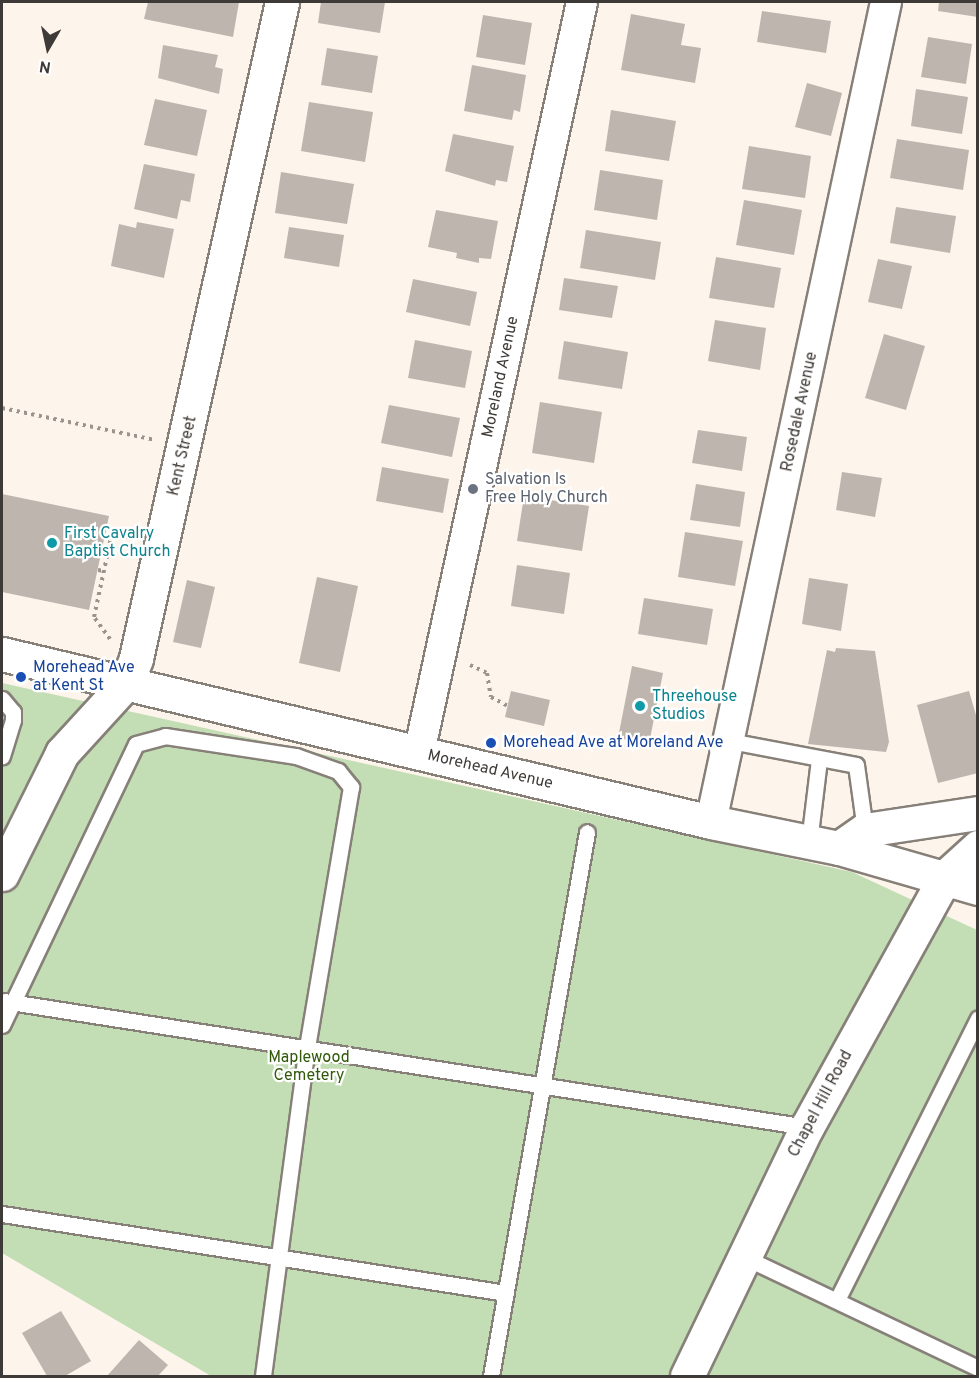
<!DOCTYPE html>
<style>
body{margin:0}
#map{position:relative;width:979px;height:1378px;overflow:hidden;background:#fdf5ec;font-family:Overpass,sans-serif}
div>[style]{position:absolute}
.green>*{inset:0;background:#c3ddb4}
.building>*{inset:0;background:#beb6ae}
.path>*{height:4px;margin-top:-2px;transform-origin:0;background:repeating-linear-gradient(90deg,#9a948e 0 3px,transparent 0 7.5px)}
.roads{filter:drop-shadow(2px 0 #878079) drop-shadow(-2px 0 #878079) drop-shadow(0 2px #878079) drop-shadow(0 -2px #878079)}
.service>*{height:15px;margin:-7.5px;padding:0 7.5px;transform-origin:7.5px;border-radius:7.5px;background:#fff}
.minor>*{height:30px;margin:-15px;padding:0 15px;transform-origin:15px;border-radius:15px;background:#fff}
.tertiary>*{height:33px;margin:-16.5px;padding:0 16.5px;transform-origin:16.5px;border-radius:16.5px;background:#fff}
.dots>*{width:16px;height:16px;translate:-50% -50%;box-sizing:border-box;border:3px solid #fff;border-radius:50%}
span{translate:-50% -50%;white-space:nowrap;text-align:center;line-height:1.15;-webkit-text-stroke:4.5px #fff;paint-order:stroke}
.street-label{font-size:16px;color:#3e3a37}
.worship-label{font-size:16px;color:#5b616d}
.left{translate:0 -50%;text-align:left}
.culture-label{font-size:16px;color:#0d838f}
.transit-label{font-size:16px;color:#164399}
.park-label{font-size:16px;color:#305909}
.frame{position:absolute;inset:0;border:3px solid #3e3a37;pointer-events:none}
.north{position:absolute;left:18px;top:18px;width:60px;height:60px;-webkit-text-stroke:4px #fff;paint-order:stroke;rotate:189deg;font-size:16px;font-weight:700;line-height:24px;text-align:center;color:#3e3a37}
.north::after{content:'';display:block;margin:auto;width:21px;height:27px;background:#3e3a37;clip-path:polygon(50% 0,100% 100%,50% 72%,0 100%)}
</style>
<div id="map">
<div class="green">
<i style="clip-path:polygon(2px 683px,852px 872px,977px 930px,977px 1376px,211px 1376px,2px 1253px)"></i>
</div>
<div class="building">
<i style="clip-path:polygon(148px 2px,239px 2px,233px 37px,144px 19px)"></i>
<i style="clip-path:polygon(321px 2px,385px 2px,380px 33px,318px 23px)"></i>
<i style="clip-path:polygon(939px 2px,978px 2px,978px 17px,938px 11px)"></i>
<i style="clip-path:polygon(762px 11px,831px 21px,826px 53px,757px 42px)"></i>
<i style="clip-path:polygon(631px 14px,685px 24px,681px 45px,701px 48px,695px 83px,621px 70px)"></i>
<i style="clip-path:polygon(483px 15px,532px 23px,525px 65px,476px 57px)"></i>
<i style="clip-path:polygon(928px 37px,972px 44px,966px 84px,921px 77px)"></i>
<i style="clip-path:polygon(163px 45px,218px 55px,215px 67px,223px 69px,219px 94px,158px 78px)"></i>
<i style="clip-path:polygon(327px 48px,378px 56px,372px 93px,321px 85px)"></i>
<i style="clip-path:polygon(472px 65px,526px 75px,520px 112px,514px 110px,512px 120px,464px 111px)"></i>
<i style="clip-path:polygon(807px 83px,842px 93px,831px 136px,795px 127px)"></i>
<i style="clip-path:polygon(916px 89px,968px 97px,962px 134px,911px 126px)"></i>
<i style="clip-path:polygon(155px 99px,207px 110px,197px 156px,144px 145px)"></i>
<i style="clip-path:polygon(309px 102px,373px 112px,365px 162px,301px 151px)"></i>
<i style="clip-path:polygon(611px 110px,676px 121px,669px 161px,605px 151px)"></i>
<i style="clip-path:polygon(453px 134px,514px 146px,507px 182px,496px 180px,495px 186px,445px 171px)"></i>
<i style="clip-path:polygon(897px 139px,969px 150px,963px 190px,890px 178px)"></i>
<i style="clip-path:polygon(749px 146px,811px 156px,805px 198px,742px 189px)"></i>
<i style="clip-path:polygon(144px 164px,195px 174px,190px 202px,181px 200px,177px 219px,134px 209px)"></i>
<i style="clip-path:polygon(600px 170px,663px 180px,657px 220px,594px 210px)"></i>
<i style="clip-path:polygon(281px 172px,354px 184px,347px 224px,275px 213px)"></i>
<i style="clip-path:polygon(744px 200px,802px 210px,794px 255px,736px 245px)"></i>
<i style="clip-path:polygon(896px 207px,956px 216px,950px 253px,890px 243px)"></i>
<i style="clip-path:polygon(436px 210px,498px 221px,491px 259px,479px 258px,479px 263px,456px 258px,457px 253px,428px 247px)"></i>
<i style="clip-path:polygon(137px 222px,174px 229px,164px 278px,111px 266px,119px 224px,136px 228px)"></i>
<i style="clip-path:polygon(289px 227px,344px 235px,339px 267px,284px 258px)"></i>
<i style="clip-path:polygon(586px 230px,661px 242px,655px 280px,580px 268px)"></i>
<i style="clip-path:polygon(716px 257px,781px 268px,774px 308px,709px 298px)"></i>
<i style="clip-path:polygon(878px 259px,912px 266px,902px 309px,868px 302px)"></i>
<i style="clip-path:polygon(564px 278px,618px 286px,612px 318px,559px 310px)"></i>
<i style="clip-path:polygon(413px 279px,477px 292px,470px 326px,406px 312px)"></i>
<i style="clip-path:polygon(715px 320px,766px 328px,760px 370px,708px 361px)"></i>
<i style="clip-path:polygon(884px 334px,925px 346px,906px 410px,865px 398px)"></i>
<i style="clip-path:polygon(415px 340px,472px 351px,465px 388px,408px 378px)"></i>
<i style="clip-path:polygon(564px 341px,628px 352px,622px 389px,558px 379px)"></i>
<i style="clip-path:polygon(540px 402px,602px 412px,594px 463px,532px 453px)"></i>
<i style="clip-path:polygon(389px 405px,460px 418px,452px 457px,381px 443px)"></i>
<i style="clip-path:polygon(698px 430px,747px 437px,742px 471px,692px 463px)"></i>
<i style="clip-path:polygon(382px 467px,449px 479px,443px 513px,376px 501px)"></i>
<i style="clip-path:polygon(842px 472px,882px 478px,875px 517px,836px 510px)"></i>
<i style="clip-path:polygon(696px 484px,745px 492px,740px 527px,690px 520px)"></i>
<i style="clip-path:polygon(2px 494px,109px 516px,89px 610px,2px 592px)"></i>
<i style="clip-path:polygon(524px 496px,589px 506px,582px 551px,517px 541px)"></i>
<i style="clip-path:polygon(685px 532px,743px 541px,735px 586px,678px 577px)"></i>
<i style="clip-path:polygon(517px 565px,570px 573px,564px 614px,511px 606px)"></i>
<i style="clip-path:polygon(317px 577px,358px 586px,340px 672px,299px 663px)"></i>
<i style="clip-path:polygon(809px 578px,848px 584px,841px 631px,802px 624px)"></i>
<i style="clip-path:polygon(187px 580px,215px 587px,201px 648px,173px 642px)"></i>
<i style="clip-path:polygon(644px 598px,713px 609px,707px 645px,638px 634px)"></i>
<i style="clip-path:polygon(836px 648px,875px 651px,889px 742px,886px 752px,808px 744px,827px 650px,835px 652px)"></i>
<i style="clip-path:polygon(632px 666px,663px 673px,649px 744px,618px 738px)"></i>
<i style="clip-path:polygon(511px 691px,550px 700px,544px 726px,505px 717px)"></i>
<i style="clip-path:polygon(969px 691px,978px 722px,978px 773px,938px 783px,917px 705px)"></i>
<i style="clip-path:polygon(61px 1311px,91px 1361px,65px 1376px,47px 1376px,22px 1333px)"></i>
<i style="clip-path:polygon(139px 1340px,168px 1365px,158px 1376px,107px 1376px)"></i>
</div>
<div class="path">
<i style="left:2px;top:408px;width:156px;rotate:11.8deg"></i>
<i style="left:98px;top:570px;width:6px;rotate:9deg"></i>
<i style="left:110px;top:639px;width:27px;rotate:-126deg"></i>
<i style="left:94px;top:617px;width:86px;rotate:-77.9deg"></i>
<i style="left:112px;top:533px;width:23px;rotate:13deg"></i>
<i style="left:470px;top:665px;width:19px;rotate:25deg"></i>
<i style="left:487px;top:673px;width:24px;rotate:81deg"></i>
<i style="left:491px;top:697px;width:19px;rotate:28deg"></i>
</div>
<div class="roads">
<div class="service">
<i style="left:2px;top:699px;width:17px;rotate:50deg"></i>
<i style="left:13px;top:712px;width:8px;rotate:90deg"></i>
<i style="left:13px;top:720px;width:38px;rotate:107deg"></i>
<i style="left:730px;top:741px;width:128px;rotate:10.8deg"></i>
<i style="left:856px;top:765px;width:66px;rotate:82.1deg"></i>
<i style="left:809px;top:842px;width:84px;rotate:-83.1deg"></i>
<i style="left:4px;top:1001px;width:813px;rotate:8.92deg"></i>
<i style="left:2px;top:1025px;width:311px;rotate:-64.5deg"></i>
<i style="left:136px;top:744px;width:30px;rotate:-15deg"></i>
<i style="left:165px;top:736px;width:133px;rotate:8.7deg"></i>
<i style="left:296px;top:756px;width:45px;rotate:19.7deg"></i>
<i style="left:338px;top:771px;width:21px;rotate:51deg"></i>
<i style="left:351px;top:787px;width:263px;rotate:99.6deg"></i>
<i style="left:307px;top:1046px;width:333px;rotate:97.6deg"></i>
<i style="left:2px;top:1214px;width:510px;rotate:8.91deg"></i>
<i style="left:744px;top:1257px;width:259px;rotate:25.4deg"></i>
<i style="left:837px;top:1300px;width:315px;rotate:-63.4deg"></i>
<i style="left:491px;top:1376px;width:552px;rotate:-79.99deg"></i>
</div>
<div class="minor">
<i style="left:419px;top:753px;width:768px;rotate:-77.75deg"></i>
<i style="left:711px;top:822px;width:838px;rotate:-77.95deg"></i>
</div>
<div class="tertiary">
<i style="left:2px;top:654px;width:729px;rotate:13.33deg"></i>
<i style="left:711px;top:822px;width:131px;rotate:11.5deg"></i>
<i style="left:839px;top:848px;width:145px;rotate:16.1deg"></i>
<i style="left:839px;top:848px;width:32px;rotate:-35deg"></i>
<i style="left:865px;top:830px;width:114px;rotate:-8.6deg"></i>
<i style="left:2px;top:874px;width:135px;rotate:-63.6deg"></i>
<i style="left:62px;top:753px;width:96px;rotate:-47.5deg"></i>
<i style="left:127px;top:682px;width:26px;rotate:-69deg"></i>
<i style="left:136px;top:658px;width:672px;rotate:-77.45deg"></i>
<i style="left:687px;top:1376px;width:276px;rotate:-64.3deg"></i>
<i style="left:807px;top:1127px;width:286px;rotate:-61.1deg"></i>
<i style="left:945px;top:877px;width:45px;rotate:-42.3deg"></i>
</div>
</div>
<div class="dots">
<i style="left:473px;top:489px;background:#6b7280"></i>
<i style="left:52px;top:543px;background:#0f9aa8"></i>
<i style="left:21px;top:677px;background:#1a4fb4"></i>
<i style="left:640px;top:706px;background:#0f9aa8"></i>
<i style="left:491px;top:743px;background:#1a4fb4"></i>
</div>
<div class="street-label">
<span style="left:501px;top:377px;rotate:-78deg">Moreland Avenue</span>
<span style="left:800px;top:412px;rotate:-78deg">Rosedale Avenue</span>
<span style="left:183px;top:456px;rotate:-77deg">Kent Street</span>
<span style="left:490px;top:770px;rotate:13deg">Morehead Avenue</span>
<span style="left:821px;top:1104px;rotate:-62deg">Chapel Hill Road</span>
</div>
<div class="worship-label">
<span class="left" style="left:485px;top:489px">Salvation Is<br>Free Holy Church</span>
</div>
<div class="culture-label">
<span class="left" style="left:64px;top:543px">First Cavalry<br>Baptist Church</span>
<span class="left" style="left:652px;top:706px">Threehouse<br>Studios</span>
</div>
<div class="transit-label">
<span class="left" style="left:33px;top:677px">Morehead Ave<br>at Kent St</span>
<span class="left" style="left:503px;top:743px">Morehead Ave at Moreland Ave</span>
</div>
<div class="park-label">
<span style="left:309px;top:1067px">Maplewood<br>Cemetery</span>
</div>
<div class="frame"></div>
<div class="north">N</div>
</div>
